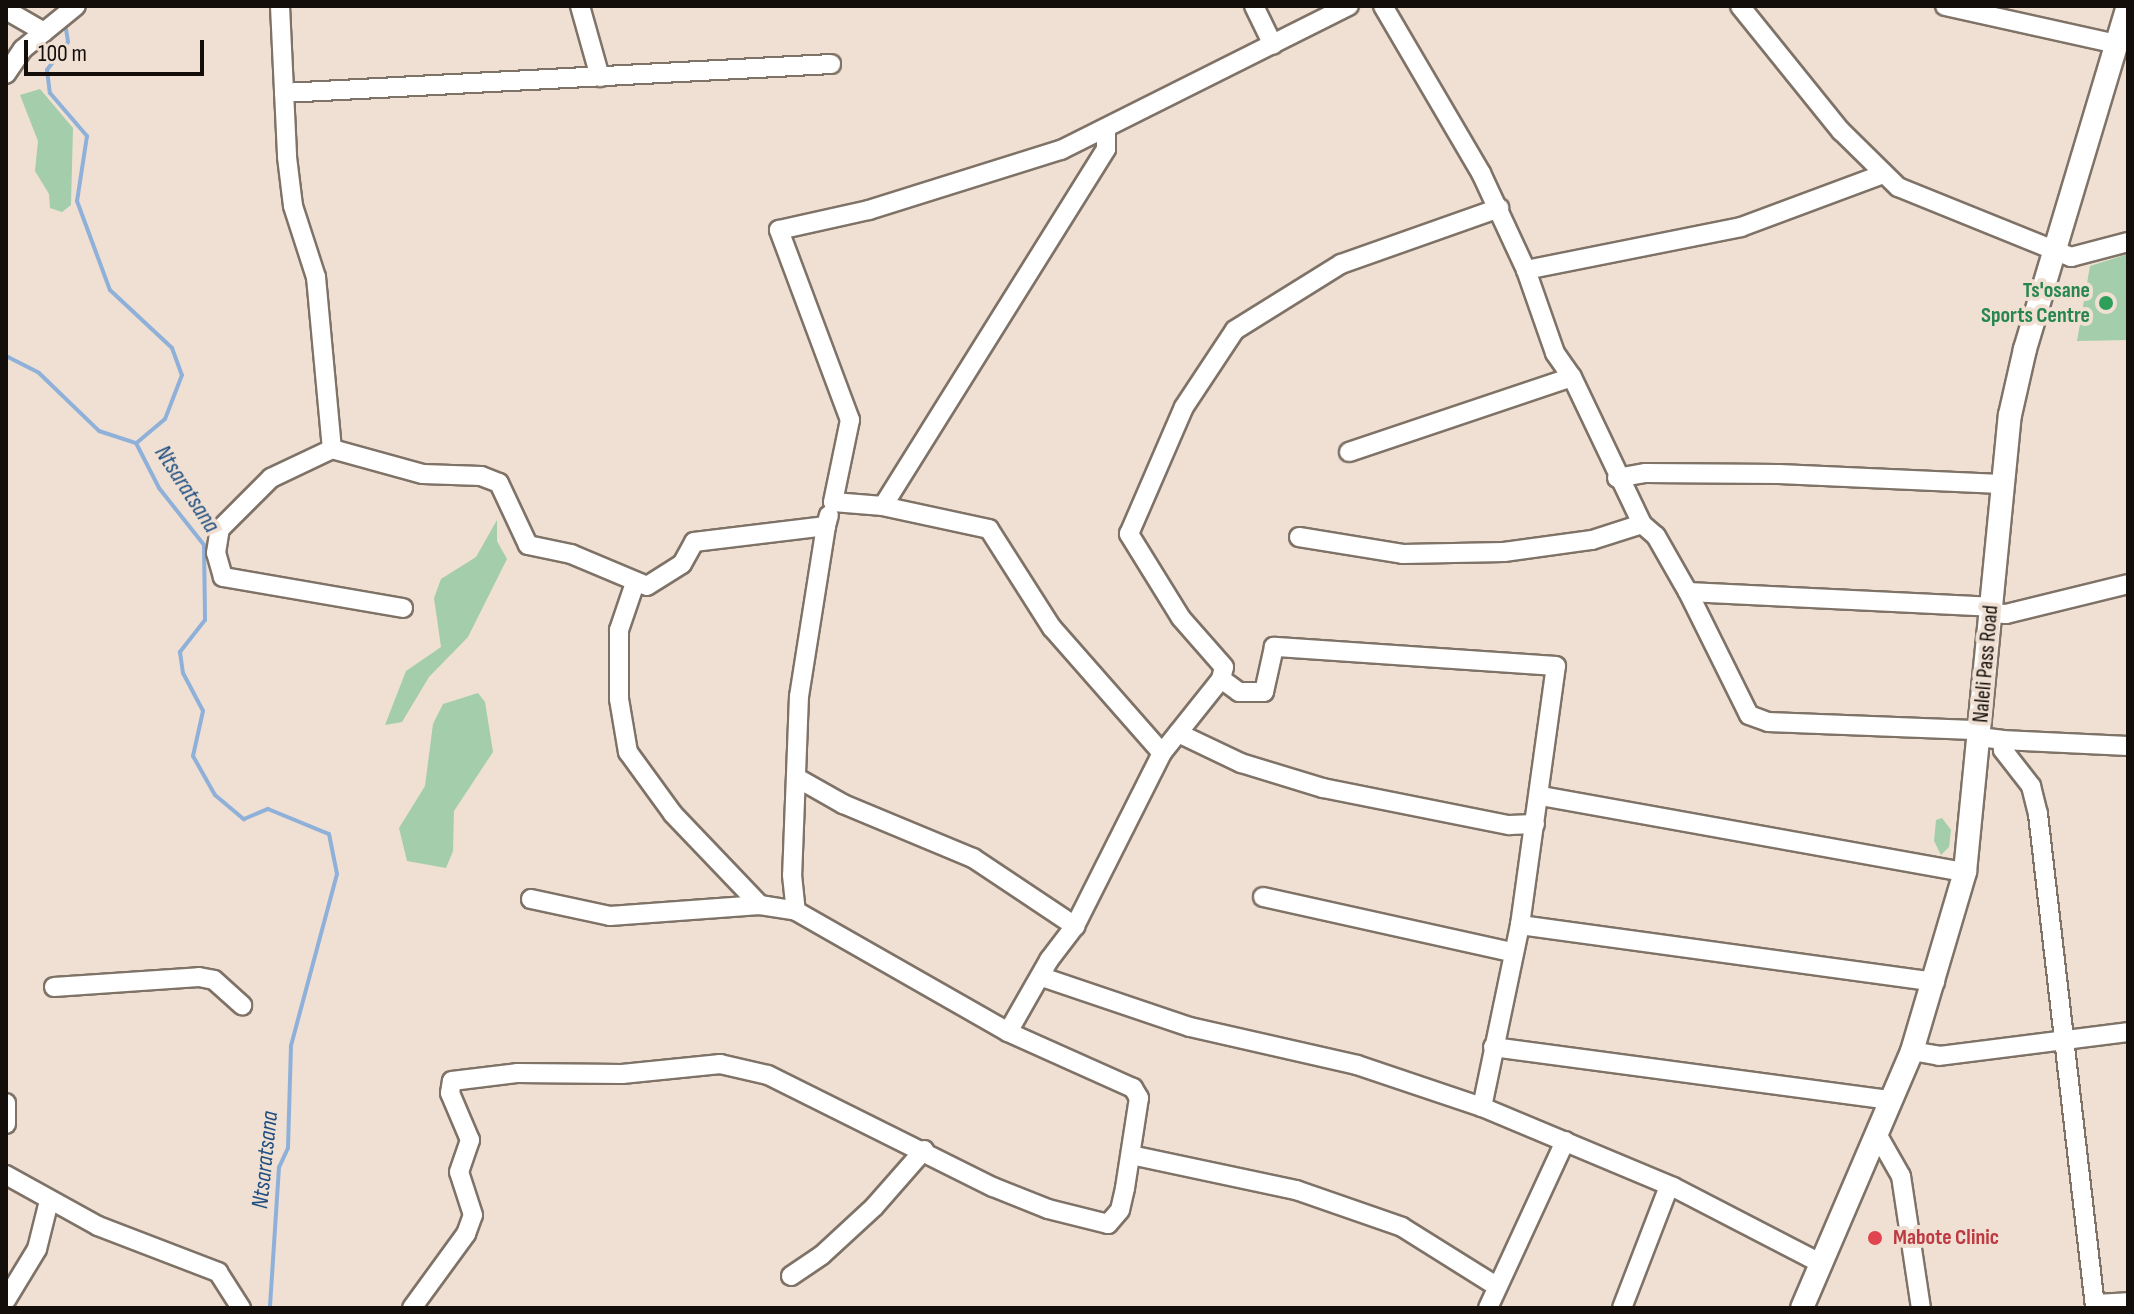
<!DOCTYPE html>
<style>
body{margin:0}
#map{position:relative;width:2134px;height:1314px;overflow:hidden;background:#efe0d3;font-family:"Sofia Sans Condensed",sans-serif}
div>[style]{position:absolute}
.green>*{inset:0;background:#a3cdab}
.stream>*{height:4px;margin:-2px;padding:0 2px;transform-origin:2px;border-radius:2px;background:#8fb1d9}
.roads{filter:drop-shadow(2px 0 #7f7267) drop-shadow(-2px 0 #7f7267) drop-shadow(0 2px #7f7267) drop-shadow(0 -2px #7f7267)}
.minor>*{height:18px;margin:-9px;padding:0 9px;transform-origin:9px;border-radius:9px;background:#fff}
.major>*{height:22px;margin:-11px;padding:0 11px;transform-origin:11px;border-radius:11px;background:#fff}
.dots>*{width:22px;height:22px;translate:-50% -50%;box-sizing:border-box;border:4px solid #efe0d3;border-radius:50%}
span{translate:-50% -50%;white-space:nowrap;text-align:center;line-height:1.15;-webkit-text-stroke:8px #efe0d3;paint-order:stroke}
.leisure-label{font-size:22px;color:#27864d;font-weight:700}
.right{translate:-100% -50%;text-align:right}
.street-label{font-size:22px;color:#130e0a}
.health-label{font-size:22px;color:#be3a42;font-weight:700}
.left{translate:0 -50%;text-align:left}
.water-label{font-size:24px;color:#1f4e80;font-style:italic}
.frame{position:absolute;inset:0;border:8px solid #130e0a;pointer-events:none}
.scale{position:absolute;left:24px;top:40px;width:180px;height:36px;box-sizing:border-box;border:4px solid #130e0a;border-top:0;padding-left:10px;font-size:24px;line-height:28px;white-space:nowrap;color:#130e0a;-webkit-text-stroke:6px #efe0d3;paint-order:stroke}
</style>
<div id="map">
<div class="green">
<i style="clip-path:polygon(40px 89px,73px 128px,71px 205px,62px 212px,50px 208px,49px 194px,35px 171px,38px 141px,20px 95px)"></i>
<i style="clip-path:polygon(2128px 254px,2128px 340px,2077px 341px,2090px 266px)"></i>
<i style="clip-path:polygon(497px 520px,497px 541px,507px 559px,468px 637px,429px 677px,402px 722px,385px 725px,406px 671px,441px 647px,434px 598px,441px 579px,476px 557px)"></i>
<i style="clip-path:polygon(478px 693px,485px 702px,493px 752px,454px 811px,453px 851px,446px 868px,407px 861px,399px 828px,425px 786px,433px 724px,443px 704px)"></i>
<i style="clip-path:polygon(1942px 818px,1951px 830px,1949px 847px,1941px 855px,1934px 841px,1936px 820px)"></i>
</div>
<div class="stream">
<i style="left:66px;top:29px;width:13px;rotate:81deg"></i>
<i style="left:68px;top:42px;width:35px;rotate:127deg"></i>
<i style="left:47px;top:70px;width:23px;rotate:83deg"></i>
<i style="left:50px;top:93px;width:57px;rotate:49.3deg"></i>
<i style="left:87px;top:136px;width:66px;rotate:98.7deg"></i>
<i style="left:77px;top:201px;width:95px;rotate:69.7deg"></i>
<i style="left:110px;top:290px;width:85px;rotate:43.1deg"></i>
<i style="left:172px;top:348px;width:29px;rotate:70deg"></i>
<i style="left:182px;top:375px;width:47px;rotate:111.1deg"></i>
<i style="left:165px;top:419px;width:38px;rotate:140deg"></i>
<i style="left:136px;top:443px;width:51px;rotate:62.9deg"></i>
<i style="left:159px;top:488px;width:73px;rotate:51.7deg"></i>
<i style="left:204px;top:545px;width:75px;rotate:89.2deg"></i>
<i style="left:205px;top:620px;width:41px;rotate:128deg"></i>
<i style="left:180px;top:652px;width:21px;rotate:82deg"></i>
<i style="left:183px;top:673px;width:43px;rotate:62.2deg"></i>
<i style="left:203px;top:711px;width:46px;rotate:102.5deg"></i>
<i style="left:193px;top:756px;width:45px;rotate:60.6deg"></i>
<i style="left:215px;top:795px;width:38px;rotate:40deg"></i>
<i style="left:244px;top:819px;width:26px;rotate:-23deg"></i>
<i style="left:268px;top:809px;width:66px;rotate:22.3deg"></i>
<i style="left:329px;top:834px;width:41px;rotate:78.7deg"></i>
<i style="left:337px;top:874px;width:178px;rotate:105deg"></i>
<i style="left:291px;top:1046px;width:102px;rotate:91.7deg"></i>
<i style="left:288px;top:1148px;width:21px;rotate:115deg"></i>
<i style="left:279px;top:1167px;width:141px;rotate:93.7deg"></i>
<i style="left:6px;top:356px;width:37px;rotate:27deg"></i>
<i style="left:39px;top:373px;width:83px;rotate:44deg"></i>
<i style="left:99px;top:431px;width:39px;rotate:18deg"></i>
</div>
<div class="roads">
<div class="minor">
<i style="left:280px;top:6px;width:151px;rotate:87.3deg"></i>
<i style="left:287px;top:157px;width:49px;rotate:83deg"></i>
<i style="left:293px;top:206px;width:75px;rotate:72.1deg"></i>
<i style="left:316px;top:277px;width:173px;rotate:84.7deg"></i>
<i style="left:580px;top:6px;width:74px;rotate:74.3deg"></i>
<i style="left:1254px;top:6px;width:43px;rotate:64deg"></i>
<i style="left:1383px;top:6px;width:194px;rotate:59.6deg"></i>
<i style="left:1481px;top:173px;width:107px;rotate:65.1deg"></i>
<i style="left:1526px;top:270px;width:88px;rotate:70.7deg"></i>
<i style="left:1555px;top:353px;width:29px;rotate:55deg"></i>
<i style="left:1572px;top:377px;width:163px;rotate:64.5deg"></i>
<i style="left:1642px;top:524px;width:18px;rotate:41deg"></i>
<i style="left:1656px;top:536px;width:64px;rotate:60.3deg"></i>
<i style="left:1688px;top:592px;width:137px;rotate:63.6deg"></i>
<i style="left:1749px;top:715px;width:20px;rotate:20deg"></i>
<i style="left:1768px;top:722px;width:212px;rotate:2.2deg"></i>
<i style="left:1740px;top:6px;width:161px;rotate:51.1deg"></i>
<i style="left:1841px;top:131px;width:80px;rotate:44.5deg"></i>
<i style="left:1898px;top:187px;width:187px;rotate:22deg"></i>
<i style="left:2071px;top:257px;width:59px;rotate:-14.7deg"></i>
<i style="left:1945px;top:6px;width:176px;rotate:12.5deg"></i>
<i style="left:6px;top:10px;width:44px;rotate:30.1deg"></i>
<i style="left:6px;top:74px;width:30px;rotate:-56deg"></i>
<i style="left:23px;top:49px;width:68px;rotate:-39.1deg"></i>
<i style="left:284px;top:93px;width:548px;rotate:-3.03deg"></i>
<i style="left:1526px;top:270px;width:219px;rotate:-11.3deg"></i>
<i style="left:1741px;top:227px;width:149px;rotate:-20.4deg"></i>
<i style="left:1349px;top:452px;width:235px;rotate:-18.6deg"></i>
<i style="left:1617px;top:478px;width:29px;rotate:-10deg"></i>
<i style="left:1646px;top:473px;width:133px;rotate:0.4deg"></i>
<i style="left:1779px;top:474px;width:222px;rotate:2.6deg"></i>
<i style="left:883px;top:506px;width:421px;rotate:-58deg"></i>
<i style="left:1106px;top:149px;width:20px;rotate:-90deg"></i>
<i style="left:826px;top:526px;width:172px;rotate:99deg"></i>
<i style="left:799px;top:696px;width:179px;rotate:92.2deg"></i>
<i style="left:792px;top:875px;width:36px;rotate:84deg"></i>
<i style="left:796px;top:911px;width:244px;rotate:29.7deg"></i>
<i style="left:1008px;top:1032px;width:83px;rotate:-60.3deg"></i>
<i style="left:1049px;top:960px;width:43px;rotate:-52.6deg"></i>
<i style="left:1075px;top:926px;width:194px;rotate:-63.3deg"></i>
<i style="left:1162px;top:753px;width:95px;rotate:-51.4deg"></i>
<i style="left:1299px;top:537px;width:105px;rotate:9.3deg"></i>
<i style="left:1403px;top:554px;width:101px;rotate:-1.1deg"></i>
<i style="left:1504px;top:552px;width:89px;rotate:-7.8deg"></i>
<i style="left:1592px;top:540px;width:52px;rotate:-17.7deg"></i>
<i style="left:635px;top:583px;width:50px;rotate:108.8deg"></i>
<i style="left:619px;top:630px;width:69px;rotate:90deg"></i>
<i style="left:619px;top:699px;width:54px;rotate:80.4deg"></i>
<i style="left:628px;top:752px;width:77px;rotate:54deg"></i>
<i style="left:673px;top:814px;width:126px;rotate:46.3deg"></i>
<i style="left:1688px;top:592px;width:303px;rotate:2.8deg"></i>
<i style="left:403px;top:608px;width:183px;rotate:-170.2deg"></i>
<i style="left:223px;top:577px;width:25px;rotate:-106deg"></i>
<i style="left:216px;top:553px;width:24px;rotate:-81deg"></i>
<i style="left:220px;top:529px;width:72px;rotate:-45deg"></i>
<i style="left:271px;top:478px;width:68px;rotate:-25.4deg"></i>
<i style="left:332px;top:449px;width:94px;rotate:15.4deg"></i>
<i style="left:423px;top:474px;width:58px;rotate:2deg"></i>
<i style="left:481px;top:476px;width:19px;rotate:21deg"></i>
<i style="left:499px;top:483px;width:68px;rotate:64.9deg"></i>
<i style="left:528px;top:545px;width:44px;rotate:11.8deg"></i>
<i style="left:571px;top:554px;width:82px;rotate:22.8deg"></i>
<i style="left:647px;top:586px;width:41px;rotate:-32.2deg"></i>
<i style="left:682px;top:564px;width:25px;rotate:-61deg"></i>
<i style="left:694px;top:542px;width:133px;rotate:-6.9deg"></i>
<i style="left:826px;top:526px;width:11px;rotate:-75deg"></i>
<i style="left:1991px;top:613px;width:15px;rotate:4deg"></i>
<i style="left:2006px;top:614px;width:126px;rotate:-13.8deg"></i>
<i style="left:1178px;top:733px;width:70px;rotate:25.5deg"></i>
<i style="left:1241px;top:763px;width:86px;rotate:17deg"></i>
<i style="left:1323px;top:788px;width:190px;rotate:11.3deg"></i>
<i style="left:1509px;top:825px;width:26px;rotate:-2deg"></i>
<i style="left:1979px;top:737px;width:23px;rotate:7deg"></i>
<i style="left:2002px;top:740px;width:10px;rotate:84deg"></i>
<i style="left:2003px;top:750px;width:46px;rotate:52.1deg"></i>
<i style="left:2031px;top:786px;width:29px;rotate:76deg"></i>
<i style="left:2038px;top:814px;width:497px;rotate:83.4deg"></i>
<i style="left:2002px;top:740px;width:126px;rotate:2.7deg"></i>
<i style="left:1162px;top:753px;width:167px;rotate:-131.3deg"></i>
<i style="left:1052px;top:628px;width:117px;rotate:-122.5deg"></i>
<i style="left:989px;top:529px;width:108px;rotate:-167.8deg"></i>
<i style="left:883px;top:506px;width:50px;rotate:-175.4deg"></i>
<i style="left:833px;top:502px;width:84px;rotate:-78.3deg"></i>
<i style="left:850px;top:420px;width:203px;rotate:-110.5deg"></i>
<i style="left:779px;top:230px;width:92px;rotate:-12.5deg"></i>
<i style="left:869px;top:210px;width:201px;rotate:-17.4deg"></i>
<i style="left:1061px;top:150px;width:322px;rotate:-26.6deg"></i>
<i style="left:799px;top:779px;width:51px;rotate:29.6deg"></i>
<i style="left:843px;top:804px;width:141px;rotate:22.6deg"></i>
<i style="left:973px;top:858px;width:123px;rotate:33.7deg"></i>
<i style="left:1541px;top:796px;width:431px;rotate:10.2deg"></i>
<i style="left:1263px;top:897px;width:255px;rotate:12.5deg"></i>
<i style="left:531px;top:899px;width:81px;rotate:12.1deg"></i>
<i style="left:610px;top:916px;width:150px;rotate:-4.2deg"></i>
<i style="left:760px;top:905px;width:36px;rotate:9deg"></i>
<i style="left:1520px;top:925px;width:419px;rotate:7.8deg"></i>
<i style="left:1042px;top:977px;width:156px;rotate:18.7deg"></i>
<i style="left:1190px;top:1027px;width:171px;rotate:12.8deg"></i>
<i style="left:1357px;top:1065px;width:132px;rotate:18.6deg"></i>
<i style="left:1482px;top:1107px;width:207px;rotate:22.7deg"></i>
<i style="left:1673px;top:1187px;width:168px;rotate:27.3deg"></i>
<i style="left:54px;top:987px;width:145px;rotate:-3.9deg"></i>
<i style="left:199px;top:977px;width:15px;rotate:11deg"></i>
<i style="left:214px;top:980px;width:38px;rotate:42deg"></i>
<i style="left:1493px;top:1047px;width:403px;rotate:7.6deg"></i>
<i style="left:1912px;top:1051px;width:27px;rotate:10deg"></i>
<i style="left:1939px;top:1056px;width:191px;rotate:-7.2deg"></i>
<i style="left:6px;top:1103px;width:21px;rotate:90deg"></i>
<i style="left:1482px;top:1107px;width:186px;rotate:-78.2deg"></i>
<i style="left:1520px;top:925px;width:261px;rotate:-82.1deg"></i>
<i style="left:1556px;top:666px;width:283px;rotate:-176.1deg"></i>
<i style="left:1274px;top:647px;width:46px;rotate:102.5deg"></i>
<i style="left:1264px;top:692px;width:25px;rotate:180deg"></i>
<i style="left:1239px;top:692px;width:22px;rotate:-144deg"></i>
<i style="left:1221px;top:679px;width:12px;rotate:-76deg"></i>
<i style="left:1224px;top:667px;width:65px;rotate:-131.3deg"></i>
<i style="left:1181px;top:618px;width:99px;rotate:-121.8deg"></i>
<i style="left:1129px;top:534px;width:138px;rotate:-66.6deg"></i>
<i style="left:1184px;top:407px;width:92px;rotate:-56.5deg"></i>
<i style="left:1235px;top:330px;width:125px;rotate:-31.9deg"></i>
<i style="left:1341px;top:264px;width:168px;rotate:-19.5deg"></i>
<i style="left:1877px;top:1134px;width:48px;rotate:60.3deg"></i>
<i style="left:1901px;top:1176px;width:134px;rotate:81.4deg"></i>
<i style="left:1131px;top:1155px;width:169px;rotate:12deg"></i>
<i style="left:1296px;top:1190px;width:112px;rotate:19.2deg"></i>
<i style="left:1402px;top:1227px;width:111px;rotate:32.1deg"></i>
<i style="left:6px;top:1175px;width:105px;rotate:29deg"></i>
<i style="left:98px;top:1226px;width:129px;rotate:21deg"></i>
<i style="left:218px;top:1272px;width:43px;rotate:57.4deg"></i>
<i style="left:791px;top:1276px;width:37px;rotate:-34deg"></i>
<i style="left:822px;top:1255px;width:71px;rotate:-42.7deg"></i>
<i style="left:874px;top:1207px;width:76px;rotate:-48.7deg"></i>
<i style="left:6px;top:1300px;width:60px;rotate:-58.7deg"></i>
<i style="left:37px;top:1249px;width:49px;rotate:-76deg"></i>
<i style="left:2095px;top:1304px;width:33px;rotate:-3deg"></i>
<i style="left:412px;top:1308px;width:92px;rotate:-53.9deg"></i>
<i style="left:466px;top:1234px;width:20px;rotate:-70deg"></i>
<i style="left:473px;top:1215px;width:45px;rotate:-108deg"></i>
<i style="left:459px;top:1172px;width:34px;rotate:-71deg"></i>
<i style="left:470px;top:1140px;width:51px;rotate:-113.1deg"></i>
<i style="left:450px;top:1093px;width:12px;rotate:-81deg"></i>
<i style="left:452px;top:1081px;width:65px;rotate:-7deg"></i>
<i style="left:517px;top:1073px;width:105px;rotate:0.5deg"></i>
<i style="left:622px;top:1074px;width:99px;rotate:-5.8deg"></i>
<i style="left:720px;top:1064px;width:49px;rotate:12.9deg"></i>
<i style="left:768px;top:1075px;width:251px;rotate:26.5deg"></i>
<i style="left:993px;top:1187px;width:59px;rotate:21.8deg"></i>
<i style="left:1048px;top:1209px;width:62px;rotate:14deg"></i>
<i style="left:1108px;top:1224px;width:18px;rotate:-49deg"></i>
<i style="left:1120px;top:1210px;width:23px;rotate:-77deg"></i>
<i style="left:1125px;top:1188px;width:91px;rotate:-81.2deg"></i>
<i style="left:1139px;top:1098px;width:12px;rotate:-121deg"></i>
<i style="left:1133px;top:1088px;width:137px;rotate:-155.9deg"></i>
<i style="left:1488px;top:1308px;width:184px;rotate:-65.2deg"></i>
<i style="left:1622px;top:1308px;width:131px;rotate:-68.9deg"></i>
</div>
<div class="major">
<i style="left:1802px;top:1308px;width:280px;rotate:-66.8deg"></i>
<i style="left:1912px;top:1051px;width:187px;rotate:-73.5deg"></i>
<i style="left:1965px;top:872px;width:459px;rotate:-84.4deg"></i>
<i style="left:2010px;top:415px;width:68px;rotate:-77.2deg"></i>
<i style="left:2025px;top:349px;width:358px;rotate:-73.3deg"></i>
</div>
</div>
<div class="dots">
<i style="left:2106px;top:303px;background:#2e9e5b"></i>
<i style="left:1875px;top:1238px;background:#e0444e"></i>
</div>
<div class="leisure-label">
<span class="right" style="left:2090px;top:303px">Ts'osane<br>Sports Centre</span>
</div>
<div class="street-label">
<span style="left:1986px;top:664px;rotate:-85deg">Naleli Pass Road</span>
</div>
<div class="health-label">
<span class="left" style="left:1893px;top:1238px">Mabote Clinic</span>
</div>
<div class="water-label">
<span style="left:187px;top:489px;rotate:57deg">Ntsaratsana</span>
<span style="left:265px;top:1160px;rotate:-84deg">Ntsaratsana</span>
</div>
<div class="frame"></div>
<div class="scale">100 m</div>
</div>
